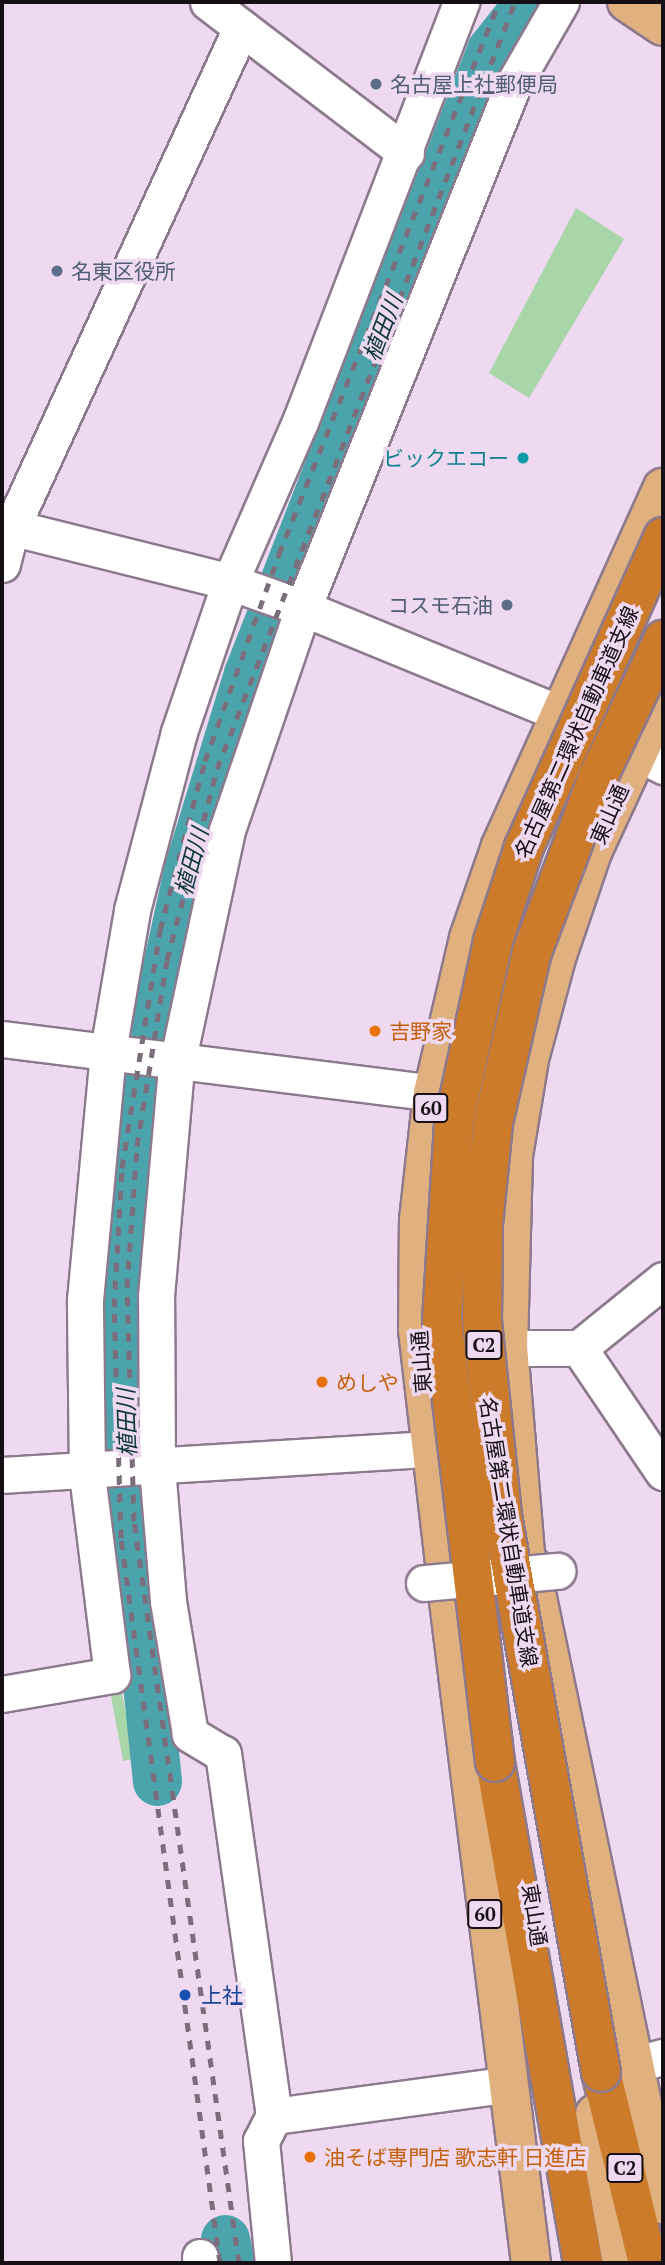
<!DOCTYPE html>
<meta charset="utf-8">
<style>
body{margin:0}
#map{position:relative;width:665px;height:2265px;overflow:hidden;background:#efd9f0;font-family:"PT Serif","Noto Sans JP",serif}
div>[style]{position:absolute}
.green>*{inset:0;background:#a9d6a8}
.river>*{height:49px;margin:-24.5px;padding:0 24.5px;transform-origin:24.5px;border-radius:24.5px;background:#4ba4ab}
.roads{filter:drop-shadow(2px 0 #8d798d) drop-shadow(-2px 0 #8d798d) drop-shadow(0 2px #8d798d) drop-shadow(0 -2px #8d798d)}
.minor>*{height:35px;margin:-17.5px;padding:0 17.5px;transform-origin:17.5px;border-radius:17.5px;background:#fff}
.major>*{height:38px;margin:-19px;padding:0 19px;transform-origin:19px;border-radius:19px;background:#e0b07f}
.highway>*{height:38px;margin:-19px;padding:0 19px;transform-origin:19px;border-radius:19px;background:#cb7b2a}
.rail>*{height:5px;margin-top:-2.5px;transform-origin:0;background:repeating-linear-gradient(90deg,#7b6d7b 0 9px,transparent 0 18px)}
.bridges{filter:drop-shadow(2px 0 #8d798d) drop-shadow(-2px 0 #8d798d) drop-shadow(0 2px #8d798d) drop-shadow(0 -2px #8d798d)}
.minor-bridge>*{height:35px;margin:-17.5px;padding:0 17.5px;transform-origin:17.5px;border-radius:17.5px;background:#fff}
.highway-bridge>*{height:38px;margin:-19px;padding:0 19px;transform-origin:19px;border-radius:19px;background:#cb7b2a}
.dots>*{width:19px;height:19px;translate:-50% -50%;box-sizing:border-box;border:4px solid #efd9f0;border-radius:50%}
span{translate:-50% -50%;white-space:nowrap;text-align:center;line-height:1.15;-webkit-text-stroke:7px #efd9f0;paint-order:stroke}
.shield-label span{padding:2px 5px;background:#efd9f0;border:2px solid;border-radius:5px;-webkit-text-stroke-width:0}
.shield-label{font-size:19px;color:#150e15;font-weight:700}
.service-label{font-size:21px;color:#4e5e75}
.left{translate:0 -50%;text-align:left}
.right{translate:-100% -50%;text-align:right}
.culture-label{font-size:21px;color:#0d838f}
.street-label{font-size:21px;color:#150e15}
.food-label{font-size:21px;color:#c56008}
.transit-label{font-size:21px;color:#164399}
.water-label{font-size:23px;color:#0c373b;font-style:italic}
.frame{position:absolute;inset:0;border:4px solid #150e15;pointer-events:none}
</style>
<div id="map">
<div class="green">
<i style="clip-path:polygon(576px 208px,624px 239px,529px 398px,489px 373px)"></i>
<i style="clip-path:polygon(121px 1689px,135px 1759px,123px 1761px,110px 1691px)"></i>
</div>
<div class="river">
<i style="left:157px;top:1781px;width:264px;rotate:-95.9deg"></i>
<i style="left:130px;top:1518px;width:174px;rotate:-91.6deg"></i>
<i style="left:125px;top:1344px;width:163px;rotate:-86.1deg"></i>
<i style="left:136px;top:1181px;width:189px;rotate:-82.4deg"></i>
<i style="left:161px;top:994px;width:127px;rotate:-77.7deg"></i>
<i style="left:188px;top:870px;width:205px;rotate:-73deg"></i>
<i style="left:248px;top:674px;width:670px;rotate:-68.72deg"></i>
<i style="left:491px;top:50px;width:61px;rotate:-51.6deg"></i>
<i style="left:225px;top:2239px;width:25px;rotate:78deg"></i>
</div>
<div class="roads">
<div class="minor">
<i style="left:208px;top:2px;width:249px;rotate:37.3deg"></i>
<i style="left:2px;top:525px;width:235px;rotate:14deg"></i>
<i style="left:230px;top:582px;width:77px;rotate:19.6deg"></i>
<i style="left:303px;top:608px;width:274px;rotate:22.3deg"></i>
<i style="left:556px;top:712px;width:120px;rotate:26.8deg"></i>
<i style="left:2px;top:564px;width:34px;rotate:-76deg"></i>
<i style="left:10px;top:531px;width:554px;rotate:-65.33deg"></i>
<i style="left:2px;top:1039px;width:434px;rotate:7.1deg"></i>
<i style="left:508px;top:1348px;width:71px"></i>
<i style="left:579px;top:1348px;width:108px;rotate:-39deg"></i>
<i style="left:579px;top:1348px;width:150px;rotate:55.9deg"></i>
<i style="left:2px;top:1475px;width:427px;rotate:-3.5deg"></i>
<i style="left:2px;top:1694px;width:112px;rotate:-9.8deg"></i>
<i style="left:112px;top:1675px;width:204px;rotate:-97.1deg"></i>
<i style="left:87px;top:1473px;width:173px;rotate:-90.7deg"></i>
<i style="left:85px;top:1300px;width:250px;rotate:-84.7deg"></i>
<i style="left:108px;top:1051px;width:143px;rotate:-80.3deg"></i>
<i style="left:132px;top:910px;width:184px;rotate:-75.2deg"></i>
<i style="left:179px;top:732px;width:158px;rotate:-71.2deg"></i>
<i style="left:230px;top:582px;width:175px;rotate:-66.4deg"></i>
<i style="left:300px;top:422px;width:450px;rotate:-69deg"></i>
<i style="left:636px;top:2064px;width:28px;rotate:-15deg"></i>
<i style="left:274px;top:2116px;width:232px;rotate:-7.7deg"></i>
<i style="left:200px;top:2257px;width:6px;rotate:81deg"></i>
<i style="left:273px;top:2263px;width:123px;rotate:-95.6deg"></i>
<i style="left:261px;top:2141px;width:28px;rotate:-63deg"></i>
<i style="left:274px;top:2116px;width:366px;rotate:-98deg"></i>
<i style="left:223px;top:1754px;width:39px;rotate:-149deg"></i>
<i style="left:190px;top:1734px;width:135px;rotate:-99.4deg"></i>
<i style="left:168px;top:1601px;width:134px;rotate:-94.7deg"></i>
<i style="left:157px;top:1467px;width:171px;rotate:-90.3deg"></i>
<i style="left:156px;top:1296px;width:229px;rotate:-85deg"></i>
<i style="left:176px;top:1068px;width:243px;rotate:-77.9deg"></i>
<i style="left:227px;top:830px;width:235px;rotate:-71.1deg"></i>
<i style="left:303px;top:608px;width:564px;rotate:-68.12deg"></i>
<i style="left:513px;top:85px;width:96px;rotate:-60deg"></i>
</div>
<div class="major">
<i style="left:627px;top:2px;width:43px;rotate:33.7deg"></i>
<i style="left:530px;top:1564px;width:654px;rotate:78.26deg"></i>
<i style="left:447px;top:1585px;width:683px;rotate:82.94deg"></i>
<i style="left:528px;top:1590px;width:243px;rotate:-94.7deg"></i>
<i style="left:508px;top:1348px;width:192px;rotate:-88.5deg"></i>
<i style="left:513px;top:1156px;width:98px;rotate:-80.6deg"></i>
<i style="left:529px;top:1059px;width:105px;rotate:-75deg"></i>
<i style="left:556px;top:958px;width:112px;rotate:-71.2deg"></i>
<i style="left:592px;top:852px;width:170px;rotate:-65.2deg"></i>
<i style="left:461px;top:1612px;width:52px;rotate:-108.1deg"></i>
<i style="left:445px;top:1563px;width:235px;rotate:-96.6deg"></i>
<i style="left:418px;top:1330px;width:110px;rotate:-89.5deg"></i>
<i style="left:419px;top:1220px;width:128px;rotate:-83.7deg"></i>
<i style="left:433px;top:1093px;width:159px;rotate:-76.9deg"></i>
<i style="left:469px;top:938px;width:97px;rotate:-70.8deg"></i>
<i style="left:501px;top:846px;width:393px;rotate:-65.7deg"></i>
<i style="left:595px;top:2114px;width:151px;rotate:79.7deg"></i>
</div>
<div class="highway">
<i style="left:495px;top:1762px;width:509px;rotate:80.04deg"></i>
<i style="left:601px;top:2072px;width:197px;rotate:76.2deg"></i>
</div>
</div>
<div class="rail">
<i style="left:220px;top:2263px;width:732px;rotate:-97.78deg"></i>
<i style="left:121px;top:1538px;width:231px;rotate:-91.7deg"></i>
<i style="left:114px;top:1307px;width:139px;rotate:-86.7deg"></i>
<i style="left:122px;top:1168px;width:241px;rotate:-80.9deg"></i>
<i style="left:160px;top:930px;width:175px;rotate:-75.1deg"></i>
<i style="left:205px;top:761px;width:220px;rotate:-70.3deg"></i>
<i style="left:279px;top:554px;width:594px;rotate:-68.27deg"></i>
<i style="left:239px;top:2263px;width:749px;rotate:-98.05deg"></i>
<i style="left:134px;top:1521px;width:234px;rotate:-91.7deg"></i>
<i style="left:127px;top:1287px;width:141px;rotate:-85.9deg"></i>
<i style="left:137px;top:1146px;width:188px;rotate:-80.8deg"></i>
<i style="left:167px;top:960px;width:197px;rotate:-75.3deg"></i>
<i style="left:217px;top:769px;width:823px;rotate:-68.77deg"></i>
</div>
<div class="bridges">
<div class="minor-bridge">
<i style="left:424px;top:1583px;width:134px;rotate:-5.2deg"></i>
</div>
<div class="highway-bridge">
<i style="left:495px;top:1762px;width:445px;rotate:-96.8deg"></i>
<i style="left:442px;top:1320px;width:198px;rotate:-86.5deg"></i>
<i style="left:454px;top:1122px;width:185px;rotate:-77.8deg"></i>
<i style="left:493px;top:941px;width:99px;rotate:-71.7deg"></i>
<i style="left:524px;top:847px;width:340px;rotate:-65.8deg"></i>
<i style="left:601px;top:2072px;width:566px;rotate:-100.08deg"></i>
<i style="left:502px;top:1515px;width:195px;rotate:-95.9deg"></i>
<i style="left:482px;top:1321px;width:97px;rotate:-89.4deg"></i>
<i style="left:483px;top:1224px;width:101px;rotate:-84.3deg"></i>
<i style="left:493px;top:1123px;width:175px;rotate:-77.2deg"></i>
<i style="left:532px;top:952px;width:187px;rotate:-69.3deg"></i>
<i style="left:598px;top:777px;width:152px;rotate:-64.6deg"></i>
</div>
</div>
<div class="dots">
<i style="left:376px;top:84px;background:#5c6f8a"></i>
<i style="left:57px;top:271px;background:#5c6f8a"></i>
<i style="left:523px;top:458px;background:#0f9aa8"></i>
<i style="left:507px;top:605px;background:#5c6f8a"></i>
<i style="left:375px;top:1031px;background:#e8710a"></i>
<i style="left:322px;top:1382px;background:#e8710a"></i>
<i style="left:185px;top:1995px;background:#1a4fb4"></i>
<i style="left:310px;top:2157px;background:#e8710a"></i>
</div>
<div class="shield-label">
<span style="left:431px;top:1108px">60</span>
<span style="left:484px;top:1345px">C2</span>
<span style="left:485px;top:1914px">60</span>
<span style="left:625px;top:2168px">C2</span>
</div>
<div class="service-label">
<span class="left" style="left:390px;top:84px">名古屋上社郵便局</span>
<span class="left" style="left:71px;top:271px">名東区役所</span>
<span class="right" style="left:493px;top:605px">コスモ石油</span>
</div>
<div class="culture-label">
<span class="right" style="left:509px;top:458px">ビックエコー</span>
</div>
<div class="street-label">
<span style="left:576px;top:732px;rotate:-66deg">名古屋第二環状自動車道支線</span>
<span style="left:609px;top:814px;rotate:-66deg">東山通</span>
<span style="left:421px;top:1362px;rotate:-94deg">東山通</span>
<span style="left:509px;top:1532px;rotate:81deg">名古屋第二環状自動車道支線</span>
<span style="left:535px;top:1915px;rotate:81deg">東山通</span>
</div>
<div class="food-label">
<span class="left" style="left:389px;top:1031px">吉野家</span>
<span class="left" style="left:336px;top:1382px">めしや</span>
<span class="left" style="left:324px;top:2157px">油そば専門店 歌志軒 日進店</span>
</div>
<div class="transit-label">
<span class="left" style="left:201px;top:1995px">上社</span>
</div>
<div class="water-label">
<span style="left:383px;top:328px;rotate:-69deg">植田川</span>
<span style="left:192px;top:862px;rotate:-75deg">植田川</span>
<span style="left:127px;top:1423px;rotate:-92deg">植田川</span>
</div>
<div class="frame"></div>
</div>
